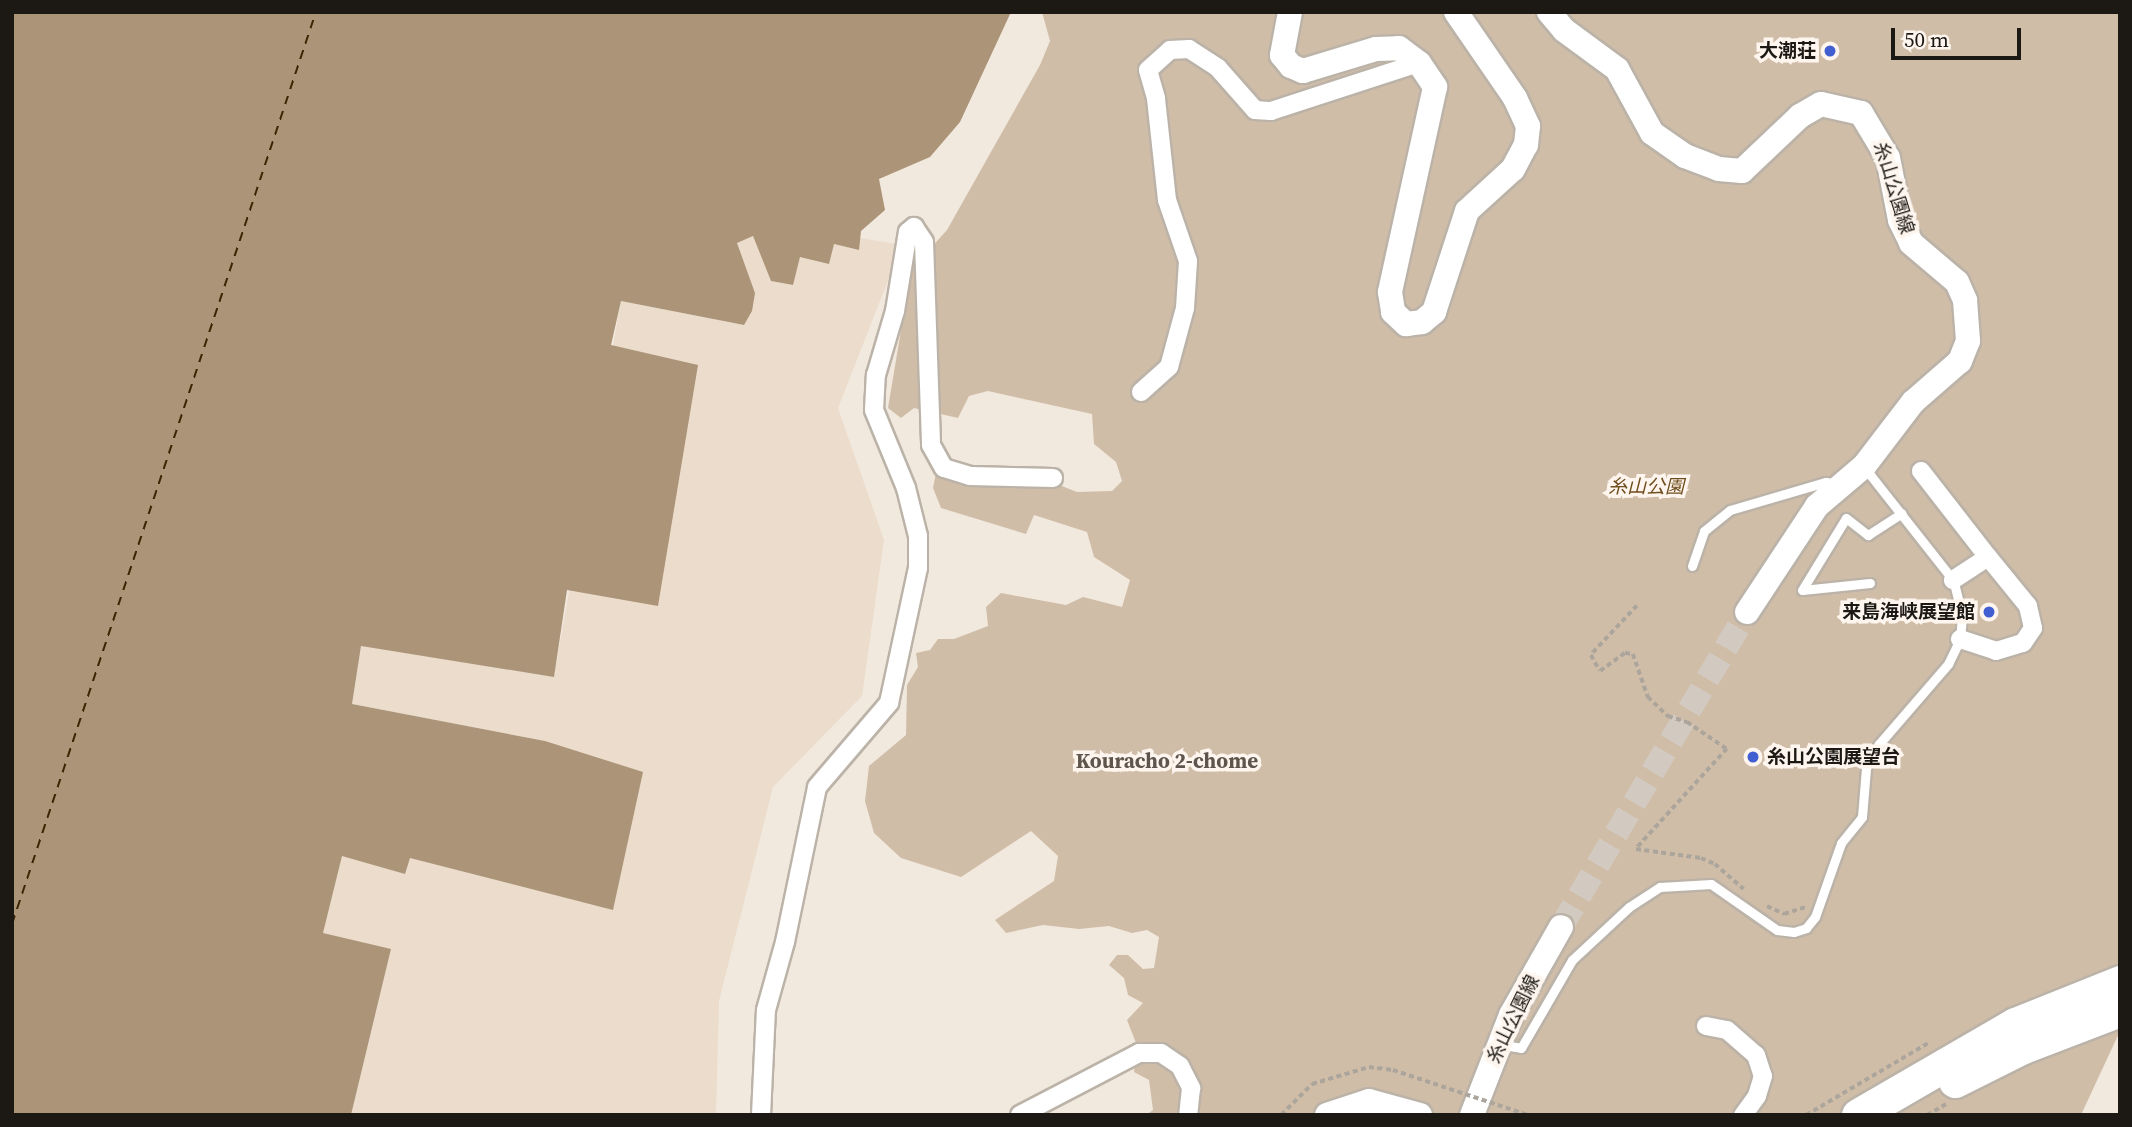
<!DOCTYPE html>
<meta charset="utf-8">
<style>
body{margin:0}
#map{position:relative;width:2132px;height:1127px;overflow:hidden;background:#f2e9de;font-family:"Source Serif 4","Noto Sans JP",serif}
div>[style]{position:absolute}
.built>*{inset:0;background:#ebdccb}
.green>*{inset:0;background:#d0bda8}
.water>*{inset:0;background:#ab9478}
.ferry>*{height:2px;margin-top:-1px;transform-origin:0;background:repeating-linear-gradient(90deg,#3d2400 0 9px,transparent 0 16px)}
.secondary-tunnel>*{height:24px;margin-top:-12px;transform-origin:0;background:repeating-linear-gradient(90deg,#d2cac0 0 24px,transparent 0 36px)}
.path>*{height:3.5px;margin-top:-1.75px;transform-origin:0;background:repeating-linear-gradient(90deg,#aca59c 0 5px,transparent 0 8.5px)}
.roads{filter:drop-shadow(2px 0 #bcb3a8) drop-shadow(-2px 0 #bcb3a8) drop-shadow(0 2px #bcb3a8) drop-shadow(0 -2px #bcb3a8)}
.lane>*{height:9px;margin:-4.5px;padding:0 4.5px;transform-origin:4.5px;border-radius:4.5px;background:#fff}
.street>*{height:18px;margin:-9px;padding:0 9px;transform-origin:9px;border-radius:9px;background:#fff}
.secondary>*{height:24px;margin:-12px;padding:0 12px;transform-origin:12px;border-radius:12px;background:#fff}
.highway>*{height:33px;margin:-16.5px;padding:0 16.5px;transform-origin:16.5px;border-radius:16.5px;background:#fff}
.path-bridge>*{height:3.5px;margin-top:-1.75px;transform-origin:0;background:repeating-linear-gradient(90deg,#aca59c 0 5px,transparent 0 8.5px)}
.dots>*{width:19px;height:19px;translate:-50% -50%;box-sizing:border-box;border:4px solid #fef6ee;border-radius:50%}
span{translate:-50% -50%;white-space:nowrap;text-align:center;line-height:1.15;-webkit-text-stroke:7px #fef6ee;paint-order:stroke}
.poi-label{font-size:19px;color:#1c1915;font-weight:700}
.right{translate:-100% -50%;text-align:right}
.left{translate:0 -50%;text-align:left}
.street-label{font-size:19px;color:#1c1915}
.park-label{font-size:19px;color:#6f4d1e;font-style:italic}
.neighbourhood-label{font-size:21px;color:#5e564d;font-weight:700}
.frame{position:absolute;inset:0;border:14px solid #1c1915;pointer-events:none}
.scale{position:absolute;left:1891px;top:28px;width:130px;height:32px;box-sizing:border-box;border:4px solid #1c1915;border-top:0;padding-left:9px;font-size:21px;line-height:24px;white-space:nowrap;color:#1c1915;-webkit-text-stroke:5px #fef6ee;paint-order:stroke}
</style>
<div id="map">
<div class="built">
<i style="clip-path:polygon(753px 236px,771px 281px,792px 285px,800px 257px,834px 244px,858px 250px,860px 238px,902px 245px,838px 408px,884px 540px,862px 696px,773px 787px,719px 1001px,716px 1115px,351px 1115px,391px 950px,323px 933px,342px 855px,405px 874px,409px 858px,545px 741px,352px 704px,361px 646px,554px 676px,621px 301px,743px 325px,755px 293px,736px 243px)"></i>
</div>
<div class="green">
<i style="clip-path:polygon(1042px 12px,2120px 12px,2120px 1031px,2081px 1115px,1146px 1115px,1153px 1110px,1149px 1080px,1134px 1072px,1136px 1043px,1127px 1020px,1143px 1003px,1128px 995px,1124px 978px,1109px 965px,1117px 955px,1128px 955px,1143px 969px,1154px 968px,1159px 937px,1147px 930px,1132px 933px,1109px 926px,1079px 929px,1043px 925px,1006px 933px,995px 920px,1054px 881px,1058px 856px,1031px 831px,961px 877px,901px 858px,874px 833px,865px 801px,869px 766px,906px 735px,907px 685px,918px 667px,916px 653px,930px 650px,938px 639px,954px 639px,988px 626px,986px 607px,1001px 593px,1066px 605px,1083px 597px,1122px 607px,1130px 580px,1094px 557px,1087px 532px,1034px 515px,1026px 534px,941px 508px,933px 488px,937px 468px,1054px 483px,1077px 492px,1112px 491px,1122px 481px,1116px 462px,1094px 444px,1092px 414px,988px 391px,969px 396px,958px 418px,914px 408px,901px 418px,888px 408px,911px 270px,947px 230px,1040px 65px,1050px 41px)"></i>
</div>
<div class="water">
<i style="clip-path:polygon(12px 12px,1011px 12px,960px 122px,930px 157px,879px 179px,885px 210px,861px 231px,859px 250px,834px 244px,829px 264px,800px 257px,793px 285px,771px 281px,753px 236px,737px 243px,755px 293px,752px 311px,744px 325px,621px 301px,611px 345px,698px 365px,658px 606px,567px 590px,554px 677px,361px 646px,352px 704px,545px 741px,643px 772px,613px 910px,410px 858px,405px 874px,342px 856px,323px 933px,391px 949px,351px 1115px,12px 1115px)"></i>
</div>
<div class="ferry">
<i style="left:12px;top:924px;width:961px;rotate:-71.57deg"></i>
</div>
<div class="secondary-tunnel">
<i style="left:1561px;top:927px;width:366px;rotate:-59.4deg"></i>
</div>
<div class="path">
<i style="left:1637px;top:606px;width:67px;rotate:133.2deg"></i>
<i style="left:1591px;top:655px;width:18px;rotate:61deg"></i>
<i style="left:1600px;top:671px;width:31px;rotate:-36deg"></i>
<i style="left:1625px;top:653px;width:8px;rotate:7deg"></i>
<i style="left:1633px;top:654px;width:46px;rotate:70.8deg"></i>
<i style="left:1648px;top:697px;width:28px;rotate:44deg"></i>
<i style="left:1668px;top:716px;width:20px;rotate:18deg"></i>
<i style="left:1687px;top:722px;width:48px;rotate:34deg"></i>
<i style="left:1727px;top:749px;width:135px;rotate:132.3deg"></i>
<i style="left:1636px;top:849px;width:66px;rotate:7.9deg"></i>
<i style="left:1701px;top:858px;width:15px;rotate:23deg"></i>
<i style="left:1715px;top:864px;width:38px;rotate:41deg"></i>
<i style="left:1767px;top:906px;width:19px;rotate:25deg"></i>
<i style="left:1784px;top:914px;width:23px;rotate:-18deg"></i>
<i style="left:1806px;top:1115px;width:142px;rotate:-30.5deg"></i>
<i style="left:1927px;top:1115px;width:22px;rotate:-30deg"></i>
</div>
<div class="roads">
<div class="lane">
<i style="left:1692px;top:566px;width:37px;rotate:-71deg"></i>
<i style="left:1704px;top:531px;width:33px;rotate:-39deg"></i>
<i style="left:1730px;top:510px;width:100px;rotate:-16.3deg"></i>
<i style="left:1826px;top:482px;width:10px;rotate:11deg"></i>
<i style="left:1870px;top:583px;width:68px;rotate:174.1deg"></i>
<i style="left:1802px;top:590px;width:84px;rotate:-58.6deg"></i>
<i style="left:1846px;top:518px;width:28px;rotate:38deg"></i>
<i style="left:1868px;top:535px;width:40px;rotate:-32.9deg"></i>
<i style="left:1503px;top:1045px;width:18px;rotate:9deg"></i>
<i style="left:1521px;top:1048px;width:102px;rotate:-59.9deg"></i>
<i style="left:1572px;top:960px;width:78px;rotate:-42.9deg"></i>
<i style="left:1629px;top:907px;width:37px;rotate:-33deg"></i>
<i style="left:1660px;top:887px;width:51px;rotate:-3.4deg"></i>
<i style="left:1711px;top:884px;width:80px;rotate:34.9deg"></i>
<i style="left:1777px;top:930px;width:17px;rotate:7deg"></i>
<i style="left:1794px;top:932px;width:13px;rotate:-18deg"></i>
<i style="left:1806px;top:928px;width:14px;rotate:-51deg"></i>
<i style="left:1815px;top:917px;width:78px;rotate:-70.6deg"></i>
<i style="left:1841px;top:843px;width:33px;rotate:-51deg"></i>
<i style="left:1862px;top:817px;width:49px;rotate:-85.3deg"></i>
<i style="left:1866px;top:768px;width:27px;rotate:-62deg"></i>
<i style="left:1879px;top:744px;width:106px;rotate:-49.2deg"></i>
<i style="left:1948px;top:664px;width:28px;rotate:-64deg"></i>
<i style="left:1960px;top:639px;width:24px;rotate:-85deg"></i>
<i style="left:1962px;top:615px;width:36px;rotate:-104deg"></i>
<i style="left:1953px;top:580px;width:142px;rotate:-128.2deg"></i>
</div>
<div class="street">
<i style="left:1141px;top:392px;width:38px;rotate:-42deg"></i>
<i style="left:1169px;top:367px;width:61px;rotate:-74.8deg"></i>
<i style="left:1185px;top:308px;width:47px;rotate:-86.3deg"></i>
<i style="left:1188px;top:261px;width:65px;rotate:-109deg"></i>
<i style="left:1167px;top:200px;width:103px;rotate:-96.2deg"></i>
<i style="left:1156px;top:98px;width:29px;rotate:-106deg"></i>
<i style="left:1148px;top:70px;width:30px;rotate:-42deg"></i>
<i style="left:1170px;top:50px;width:19px;rotate:-3deg"></i>
<i style="left:1189px;top:49px;width:35px;rotate:33deg"></i>
<i style="left:1218px;top:68px;width:56px;rotate:48.6deg"></i>
<i style="left:1255px;top:110px;width:16px;rotate:4deg"></i>
<i style="left:1271px;top:111px;width:156px;rotate:-18deg"></i>
<i style="left:1921px;top:471px;width:109px;rotate:52.1deg"></i>
<i style="left:1988px;top:557px;width:42px;rotate:146.7deg"></i>
<i style="left:1960px;top:639px;width:38px;rotate:18deg"></i>
<i style="left:1996px;top:651px;width:28px;rotate:-17deg"></i>
<i style="left:2023px;top:643px;width:18px;rotate:-56deg"></i>
<i style="left:2033px;top:628px;width:23px;rotate:-103deg"></i>
<i style="left:2028px;top:606px;width:63px;rotate:-129.2deg"></i>
<i style="left:1706px;top:1026px;width:21px;rotate:11deg"></i>
<i style="left:1727px;top:1030px;width:38px;rotate:41deg"></i>
<i style="left:1756px;top:1055px;width:22px;rotate:72deg"></i>
<i style="left:1763px;top:1076px;width:21px;rotate:107deg"></i>
<i style="left:1757px;top:1096px;width:24px;rotate:126deg"></i>
<i style="left:761px;top:1115px;width:105px;rotate:-87.3deg"></i>
<i style="left:766px;top:1010px;width:71px;rotate:-74.4deg"></i>
<i style="left:785px;top:942px;width:158px;rotate:-78.3deg"></i>
<i style="left:817px;top:787px;width:111px;rotate:-49.4deg"></i>
<i style="left:889px;top:703px;width:138px;rotate:-77.9deg"></i>
<i style="left:918px;top:568px;width:32px;rotate:-90deg"></i>
<i style="left:918px;top:536px;width:49px;rotate:-104deg"></i>
<i style="left:906px;top:488px;width:84px;rotate:-112.3deg"></i>
<i style="left:874px;top:410px;width:35px;rotate:-87deg"></i>
<i style="left:876px;top:375px;width:67px;rotate:-73.5deg"></i>
<i style="left:895px;top:311px;width:80px;rotate:-80.7deg"></i>
<i style="left:908px;top:232px;width:8px;rotate:-40deg"></i>
<i style="left:914px;top:227px;width:18px;rotate:56deg"></i>
<i style="left:924px;top:242px;width:203px;rotate:88deg"></i>
<i style="left:931px;top:445px;width:26px;rotate:61deg"></i>
<i style="left:944px;top:468px;width:27px;rotate:17deg"></i>
<i style="left:970px;top:476px;width:83px;rotate:1.4deg"></i>
<i style="left:1020px;top:1115px;width:134px;rotate:-27.5deg"></i>
<i style="left:1139px;top:1053px;width:22px"></i>
<i style="left:1161px;top:1053px;width:23px;rotate:34deg"></i>
<i style="left:1180px;top:1066px;width:25px;rotate:63deg"></i>
<i style="left:1191px;top:1088px;width:27px;rotate:96deg"></i>
</div>
<div class="secondary">
<i style="left:1290px;top:12px;width:44px;rotate:100.5deg"></i>
<i style="left:1282px;top:55px;width:14px;rotate:51deg"></i>
<i style="left:1291px;top:66px;width:13px;rotate:23deg"></i>
<i style="left:1303px;top:71px;width:76px;rotate:-16.8deg"></i>
<i style="left:1376px;top:49px;width:23px;rotate:-2deg"></i>
<i style="left:1399px;top:48px;width:25px;rotate:37deg"></i>
<i style="left:1419px;top:63px;width:29px;rotate:56deg"></i>
<i style="left:1435px;top:87px;width:210px;rotate:102.4deg"></i>
<i style="left:1390px;top:292px;width:20px;rotate:81deg"></i>
<i style="left:1393px;top:312px;width:18px;rotate:43deg"></i>
<i style="left:1406px;top:324px;width:16px;rotate:-7deg"></i>
<i style="left:1422px;top:322px;width:16px;rotate:-40deg"></i>
<i style="left:1434px;top:312px;width:106px;rotate:-71.9deg"></i>
<i style="left:1467px;top:211px;width:62px;rotate:-42.4deg"></i>
<i style="left:1513px;top:169px;width:27px;rotate:-62deg"></i>
<i style="left:1526px;top:145px;width:19px;rotate:-84deg"></i>
<i style="left:1528px;top:126px;width:31px;rotate:-115deg"></i>
<i style="left:1515px;top:98px;width:104px;rotate:-124.5deg"></i>
<i style="left:1549px;top:12px;width:23px;rotate:50deg"></i>
<i style="left:1564px;top:30px;width:66px;rotate:36.3deg"></i>
<i style="left:1617px;top:69px;width:73px;rotate:61.3deg"></i>
<i style="left:1652px;top:133px;width:40px;rotate:34.9deg"></i>
<i style="left:1685px;top:156px;width:36px;rotate:21deg"></i>
<i style="left:1719px;top:169px;width:23px;rotate:5deg"></i>
<i style="left:1742px;top:171px;width:80px;rotate:-43.5deg"></i>
<i style="left:1800px;top:116px;width:24px;rotate:-30deg"></i>
<i style="left:1821px;top:104px;width:41px;rotate:12.7deg"></i>
<i style="left:1861px;top:113px;width:52px;rotate:59deg"></i>
<i style="left:1888px;top:158px;width:63px;rotate:79deg"></i>
<i style="left:1900px;top:220px;width:25px;rotate:64deg"></i>
<i style="left:1911px;top:243px;width:60px;rotate:40.3deg"></i>
<i style="left:1957px;top:282px;width:20px;rotate:66deg"></i>
<i style="left:1965px;top:300px;width:41px;rotate:85.8deg"></i>
<i style="left:1968px;top:341px;width:22px;rotate:112deg"></i>
<i style="left:1960px;top:361px;width:62px;rotate:138.9deg"></i>
<i style="left:1913px;top:402px;width:81px;rotate:127.4deg"></i>
<i style="left:1864px;top:466px;width:62px;rotate:139.6deg"></i>
<i style="left:1817px;top:506px;width:127px;rotate:123.4deg"></i>
<i style="left:1327px;top:1115px;width:44px;rotate:-18.4deg"></i>
<i style="left:1369px;top:1101px;width:53px;rotate:15.4deg"></i>
<i style="left:1472px;top:1115px;width:107px;rotate:-68.7deg"></i>
<i style="left:1511px;top:1015px;width:101px;rotate:-60.4deg"></i>
</div>
<div class="highway">
<i style="left:1955px;top:1081px;width:76px;rotate:-26.6deg"></i>
<i style="left:2023px;top:1047px;width:104px;rotate:-20.9deg"></i>
<i style="left:1858px;top:1115px;width:181px;rotate:-30.1deg"></i>
<i style="left:2015px;top:1024px;width:113px;rotate:-21.8deg"></i>
</div>
</div>
<div class="path-bridge">
<i style="left:1281px;top:1115px;width:44px;rotate:-45deg"></i>
<i style="left:1312px;top:1084px;width:59px;rotate:-16.6deg"></i>
<i style="left:1369px;top:1067px;width:24px;rotate:7deg"></i>
<i style="left:1393px;top:1070px;width:142px;rotate:18.4deg"></i>
</div>
<div class="dots">
<i style="left:1830px;top:51px;background:#415fd1"></i>
<i style="left:1989px;top:612px;background:#415fd1"></i>
<i style="left:1753px;top:757px;background:#415fd1"></i>
</div>
<div class="poi-label">
<span class="right" style="left:1816px;top:51px">大潮荘</span>
<span class="right" style="left:1975px;top:612px">来島海峡展望館</span>
<span class="left" style="left:1767px;top:757px">糸山公園展望台</span>
</div>
<div class="street-label">
<span style="left:1894px;top:188px;rotate:73deg">糸山公園線</span>
<span style="left:1513px;top:1019px;rotate:-64deg">糸山公園線</span>
</div>
<div class="park-label">
<span style="left:1646px;top:487px">糸山公園</span>
</div>
<div class="neighbourhood-label">
<span style="left:1167px;top:761px">Kouracho 2-chome</span>
</div>
<div class="frame"></div>
<div class="scale">50 m</div>
</div>
